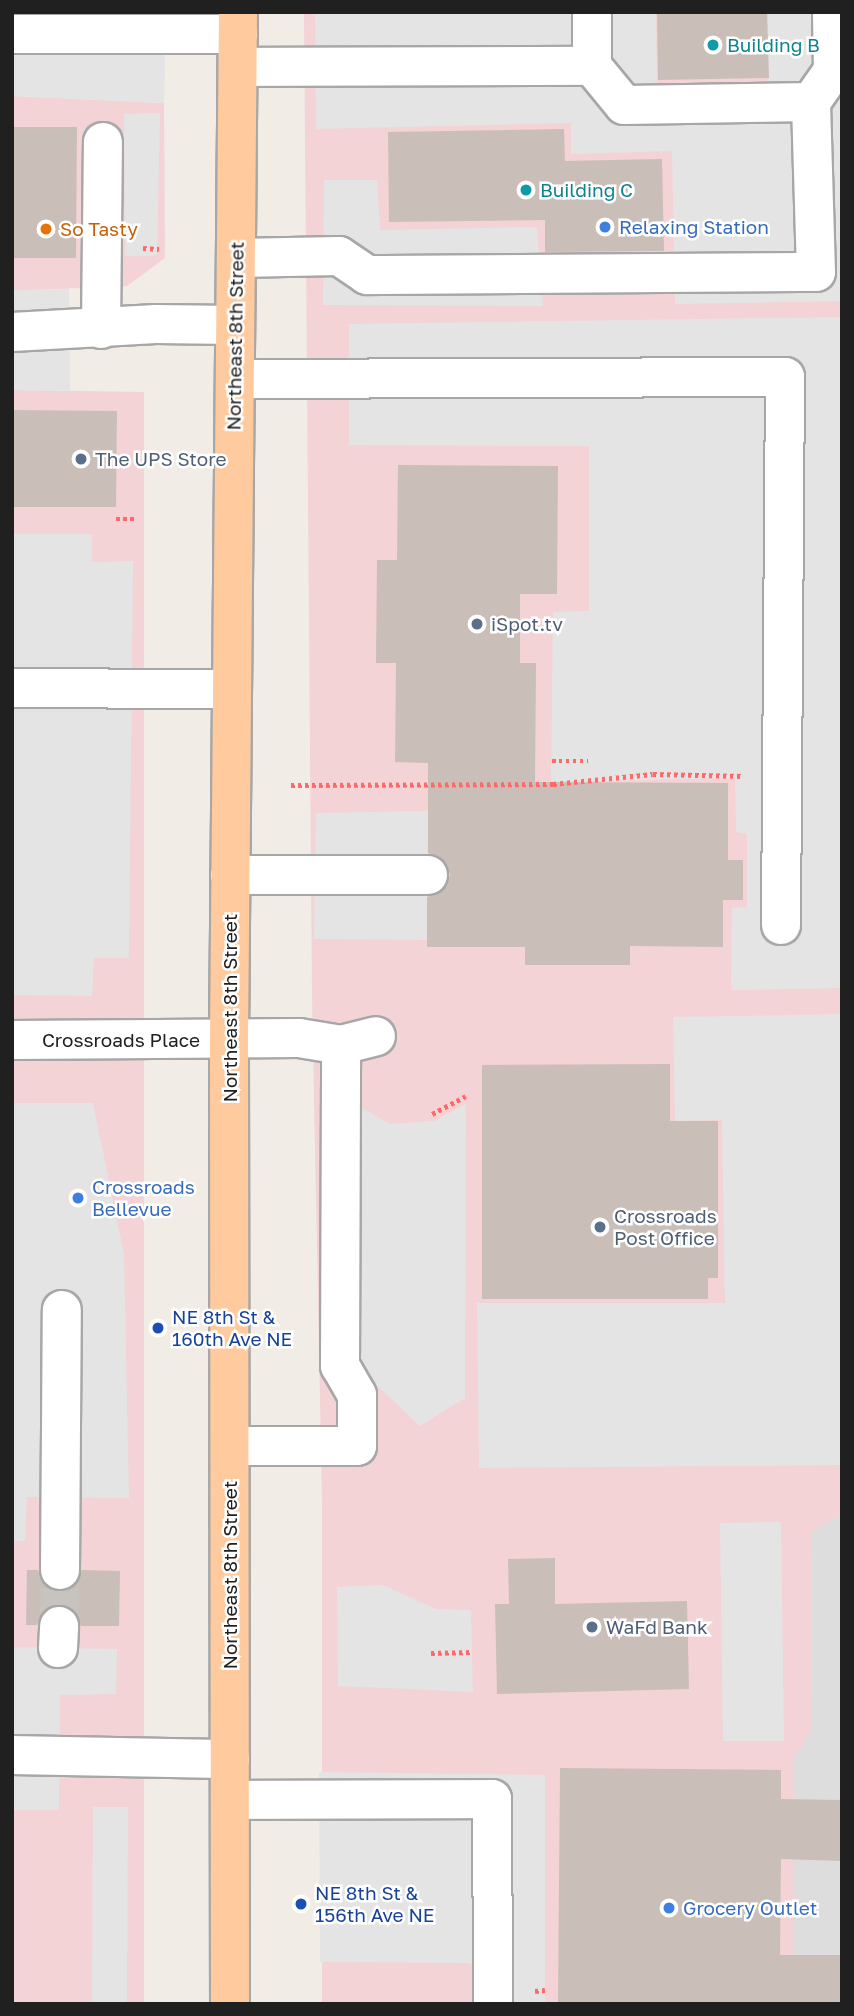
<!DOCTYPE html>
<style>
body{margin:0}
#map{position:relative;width:854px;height:2016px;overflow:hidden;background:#f1ece5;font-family:"Golos Text",sans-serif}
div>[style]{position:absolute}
.residential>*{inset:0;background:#dedddd}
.commercial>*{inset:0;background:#f3d3d5}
.parking>*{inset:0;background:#e4e4e4}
.building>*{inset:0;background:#cabeb8}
.minor-tunnel>*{height:38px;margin-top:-19px;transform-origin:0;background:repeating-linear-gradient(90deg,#c7c3be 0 38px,transparent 0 57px)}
.path>*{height:4.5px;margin-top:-2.25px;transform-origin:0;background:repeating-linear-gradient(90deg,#ff6969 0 3.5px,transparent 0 7px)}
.roads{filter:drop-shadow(2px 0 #a7a7a7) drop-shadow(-2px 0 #a7a7a7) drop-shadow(0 2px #a7a7a7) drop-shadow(0 -2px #a7a7a7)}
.minor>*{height:38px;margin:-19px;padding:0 19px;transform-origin:19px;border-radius:19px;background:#fff}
.major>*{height:38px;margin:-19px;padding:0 19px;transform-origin:19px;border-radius:19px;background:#ffca9d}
.dots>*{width:19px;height:19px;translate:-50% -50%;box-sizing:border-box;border:4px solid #fff;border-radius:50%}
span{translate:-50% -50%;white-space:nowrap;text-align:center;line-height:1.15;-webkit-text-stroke:5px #fff;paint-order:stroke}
.culture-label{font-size:19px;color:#0d838f}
.left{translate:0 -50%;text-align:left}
.shop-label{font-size:19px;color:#366cbe}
.food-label{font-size:19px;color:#c56008}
.street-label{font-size:19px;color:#202020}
.service-label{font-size:19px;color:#4e5e75}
.transit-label{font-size:19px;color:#164399}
.frame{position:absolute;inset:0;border:14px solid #202020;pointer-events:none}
</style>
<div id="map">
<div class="residential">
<i style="clip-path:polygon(842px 1514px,842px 2004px,793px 2004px,793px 1758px,812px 1730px,811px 1531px)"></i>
</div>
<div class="commercial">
<i style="clip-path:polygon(304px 12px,842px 12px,842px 1514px,811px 1532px,812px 1730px,793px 1759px,793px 2004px,322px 2004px,322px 1501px,312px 996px)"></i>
<i style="clip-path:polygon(12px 96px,164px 103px,165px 258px,127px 286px,12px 291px)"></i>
<i style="clip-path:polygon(12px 390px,144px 392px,144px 2004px,12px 2004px)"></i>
</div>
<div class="parking">
<i style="clip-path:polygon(12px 12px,166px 12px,164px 103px,12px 96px)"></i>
<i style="clip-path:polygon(315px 12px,656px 12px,657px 88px,768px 85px,768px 12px,842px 12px,842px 301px,675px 304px,672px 151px,571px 154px,571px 123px,316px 129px)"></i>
<i style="clip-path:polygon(160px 113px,157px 256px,125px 256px,124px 114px)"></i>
<i style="clip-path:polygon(324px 180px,377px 180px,380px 230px,537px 227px,543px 306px,323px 305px)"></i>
<i style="clip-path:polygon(69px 289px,70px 391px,12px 390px,12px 290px)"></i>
<i style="clip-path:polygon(842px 317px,842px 988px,731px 990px,732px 908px,747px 907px,747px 834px,736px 832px,735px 778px,551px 782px,553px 612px,589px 611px,589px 446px,349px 445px,349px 324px)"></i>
<i style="clip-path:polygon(12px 534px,92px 534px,92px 562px,133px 561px,129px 958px,94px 958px,92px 996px,12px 995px)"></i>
<i style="clip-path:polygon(428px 811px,427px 940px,314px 939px,316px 813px)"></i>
<i style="clip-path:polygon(842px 1014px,842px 1465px,479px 1468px,477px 1303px,725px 1303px,722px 1120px,675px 1121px,673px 1017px)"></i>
<i style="clip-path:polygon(12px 1103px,93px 1103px,124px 1254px,129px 1498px,27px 1497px,25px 1541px,12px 1541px)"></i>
<i style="clip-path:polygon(353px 1103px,390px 1124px,434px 1121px,466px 1104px,465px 1398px,420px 1426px,353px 1363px)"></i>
<i style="clip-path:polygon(781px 1522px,784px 1741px,723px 1741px,720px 1523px)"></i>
<i style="clip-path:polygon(383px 1585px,436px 1609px,471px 1610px,473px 1692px,338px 1686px,337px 1587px)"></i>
<i style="clip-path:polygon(12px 1647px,117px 1649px,116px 1694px,60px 1695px,59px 1810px,12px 1810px)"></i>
<i style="clip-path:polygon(319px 1772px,545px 1775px,545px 2004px,505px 2004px,470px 1963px,320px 1962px)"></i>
<i style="clip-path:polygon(93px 1807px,128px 1807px,127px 2004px,92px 2004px)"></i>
</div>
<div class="building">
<i style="clip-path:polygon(657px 12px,767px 12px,769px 78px,658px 80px)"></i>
<i style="clip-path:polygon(12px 127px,77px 127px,76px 258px,12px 258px)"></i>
<i style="clip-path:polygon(564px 129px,565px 161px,662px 159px,664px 251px,545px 252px,545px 220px,389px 222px,388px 132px)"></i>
<i style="clip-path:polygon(12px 410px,117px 411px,116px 507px,12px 507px)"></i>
<i style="clip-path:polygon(398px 465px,558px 466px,557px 594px,520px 594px,520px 663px,536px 663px,535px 782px,728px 783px,728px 860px,743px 860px,743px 900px,723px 900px,723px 947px,630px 946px,630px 965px,525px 965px,525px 947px,427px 947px,427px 897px,447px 886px,450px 874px,439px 856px,428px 853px,428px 763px,395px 762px,396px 663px,376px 663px,377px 560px,397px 560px)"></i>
<i style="clip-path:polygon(670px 1064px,670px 1121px,718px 1121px,718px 1278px,708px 1278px,708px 1299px,482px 1299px,482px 1065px)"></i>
<i style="clip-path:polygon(555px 1558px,555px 1604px,687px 1601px,689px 1689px,497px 1694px,495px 1604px,509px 1604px,508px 1559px)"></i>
<i style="clip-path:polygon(27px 1570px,38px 1570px,41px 1581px,59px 1592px,71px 1589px,82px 1570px,120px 1571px,119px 1626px,81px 1626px,71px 1608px,59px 1604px,41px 1614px,37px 1625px,26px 1625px)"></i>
<i style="clip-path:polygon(560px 1768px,781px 1770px,781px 1799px,842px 1800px,842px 1861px,781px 1859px,780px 1955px,842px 1955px,842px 2004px,558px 2002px)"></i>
</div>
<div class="minor-tunnel">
<i style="left:59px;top:1626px;width:56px;rotate:-89deg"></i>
</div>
<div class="path">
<i style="left:143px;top:248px;width:16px;rotate:4deg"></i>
<i style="left:116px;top:519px;width:19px"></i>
<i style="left:552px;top:761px;width:36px"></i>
<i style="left:291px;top:785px;width:262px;rotate:-0.2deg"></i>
<i style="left:553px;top:784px;width:100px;rotate:-5.7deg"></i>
<i style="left:653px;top:774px;width:90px;rotate:1.3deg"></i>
<i style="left:432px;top:1114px;width:38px;rotate:-28deg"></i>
<i style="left:431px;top:1653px;width:41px;rotate:-1.4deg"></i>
<i style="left:535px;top:1991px;width:10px;rotate:-6deg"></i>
</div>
<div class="roads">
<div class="minor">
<i style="left:12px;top:34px;width:226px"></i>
<i style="left:592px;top:66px;width:50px;rotate:50.6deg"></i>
<i style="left:624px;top:105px;width:187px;rotate:-0.9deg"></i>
<i style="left:238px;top:67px;width:354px;rotate:-0.2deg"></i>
<i style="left:592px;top:66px;width:54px;rotate:-90deg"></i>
<i style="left:236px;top:258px;width:103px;rotate:-1.1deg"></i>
<i style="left:339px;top:256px;width:34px;rotate:34deg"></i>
<i style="left:367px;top:275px;width:449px;rotate:-0.4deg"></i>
<i style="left:816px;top:272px;width:170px;rotate:-91.7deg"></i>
<i style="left:811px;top:102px;width:38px;rotate:-55deg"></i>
<i style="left:833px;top:71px;width:59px;rotate:-91deg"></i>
<i style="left:101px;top:329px;width:187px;rotate:-89.4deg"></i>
<i style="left:12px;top:332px;width:144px;rotate:-3.2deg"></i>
<i style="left:156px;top:324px;width:79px;rotate:0.7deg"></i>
<i style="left:235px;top:379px;width:550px;rotate:-0.21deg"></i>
<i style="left:785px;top:377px;width:548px;rotate:90.42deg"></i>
<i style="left:12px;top:688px;width:220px;rotate:0.3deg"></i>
<i style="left:230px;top:875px;width:198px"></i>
<i style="left:12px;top:1040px;width:287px;rotate:-0.4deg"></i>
<i style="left:299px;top:1038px;width:43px;rotate:9.5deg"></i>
<i style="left:341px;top:1045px;width:36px;rotate:-14deg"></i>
<i style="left:230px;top:1446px;width:127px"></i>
<i style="left:357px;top:1446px;width:51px;rotate:-90deg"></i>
<i style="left:357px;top:1395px;width:34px;rotate:-120deg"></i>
<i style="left:340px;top:1366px;width:321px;rotate:-89.8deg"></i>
<i style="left:60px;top:1570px;width:260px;rotate:-89.6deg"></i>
<i style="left:58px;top:1648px;width:22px;rotate:-87deg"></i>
<i style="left:12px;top:1755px;width:218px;rotate:1.1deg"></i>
<i style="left:230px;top:1800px;width:262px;rotate:-0.2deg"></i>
<i style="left:492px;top:1799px;width:205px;rotate:89.7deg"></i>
</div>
<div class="major">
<i style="left:230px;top:2004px;width:964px;rotate:-90.06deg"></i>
<i style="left:229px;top:1040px;width:1028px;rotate:-89.5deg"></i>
</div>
</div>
<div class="dots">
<i style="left:713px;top:45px;background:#0f9aa8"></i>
<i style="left:526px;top:190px;background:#0f9aa8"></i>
<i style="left:605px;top:227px;background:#3f7fe0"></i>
<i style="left:46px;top:229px;background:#e8710a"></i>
<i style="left:81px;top:459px;background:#5c6f8a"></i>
<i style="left:477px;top:624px;background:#5c6f8a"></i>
<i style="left:78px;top:1198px;background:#3f7fe0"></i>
<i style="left:600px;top:1227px;background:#5c6f8a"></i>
<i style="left:158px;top:1328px;background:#1a4fb4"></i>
<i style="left:592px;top:1627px;background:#5c6f8a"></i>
<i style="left:301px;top:1904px;background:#1a4fb4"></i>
<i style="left:669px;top:1908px;background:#3f7fe0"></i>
</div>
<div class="culture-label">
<span class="left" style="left:727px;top:45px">Building B</span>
<span class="left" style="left:540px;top:190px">Building C</span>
</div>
<div class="shop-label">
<span class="left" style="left:619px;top:227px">Relaxing Station</span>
<span class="left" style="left:92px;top:1198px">Crossroads<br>Bellevue</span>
<span class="left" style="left:683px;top:1908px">Grocery Outlet</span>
</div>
<div class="food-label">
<span class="left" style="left:60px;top:229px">So Tasty</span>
</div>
<div class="street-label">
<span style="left:235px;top:336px;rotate:-89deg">Northeast 8th Street</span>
<span style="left:230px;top:1008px;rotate:-90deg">Northeast 8th Street</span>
<span style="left:121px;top:1040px">Crossroads Place</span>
<span style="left:230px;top:1575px;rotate:-90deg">Northeast 8th Street</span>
</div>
<div class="service-label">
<span class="left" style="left:95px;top:459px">The UPS Store</span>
<span class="left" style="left:491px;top:624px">iSpot.tv</span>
<span class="left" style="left:614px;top:1227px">Crossroads<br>Post Office</span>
<span class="left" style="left:606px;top:1627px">WaFd Bank</span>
</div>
<div class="transit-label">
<span class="left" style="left:172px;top:1328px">NE 8th St &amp;<br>160th Ave NE</span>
<span class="left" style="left:315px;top:1904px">NE 8th St &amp;<br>156th Ave NE</span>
</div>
<div class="frame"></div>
</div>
